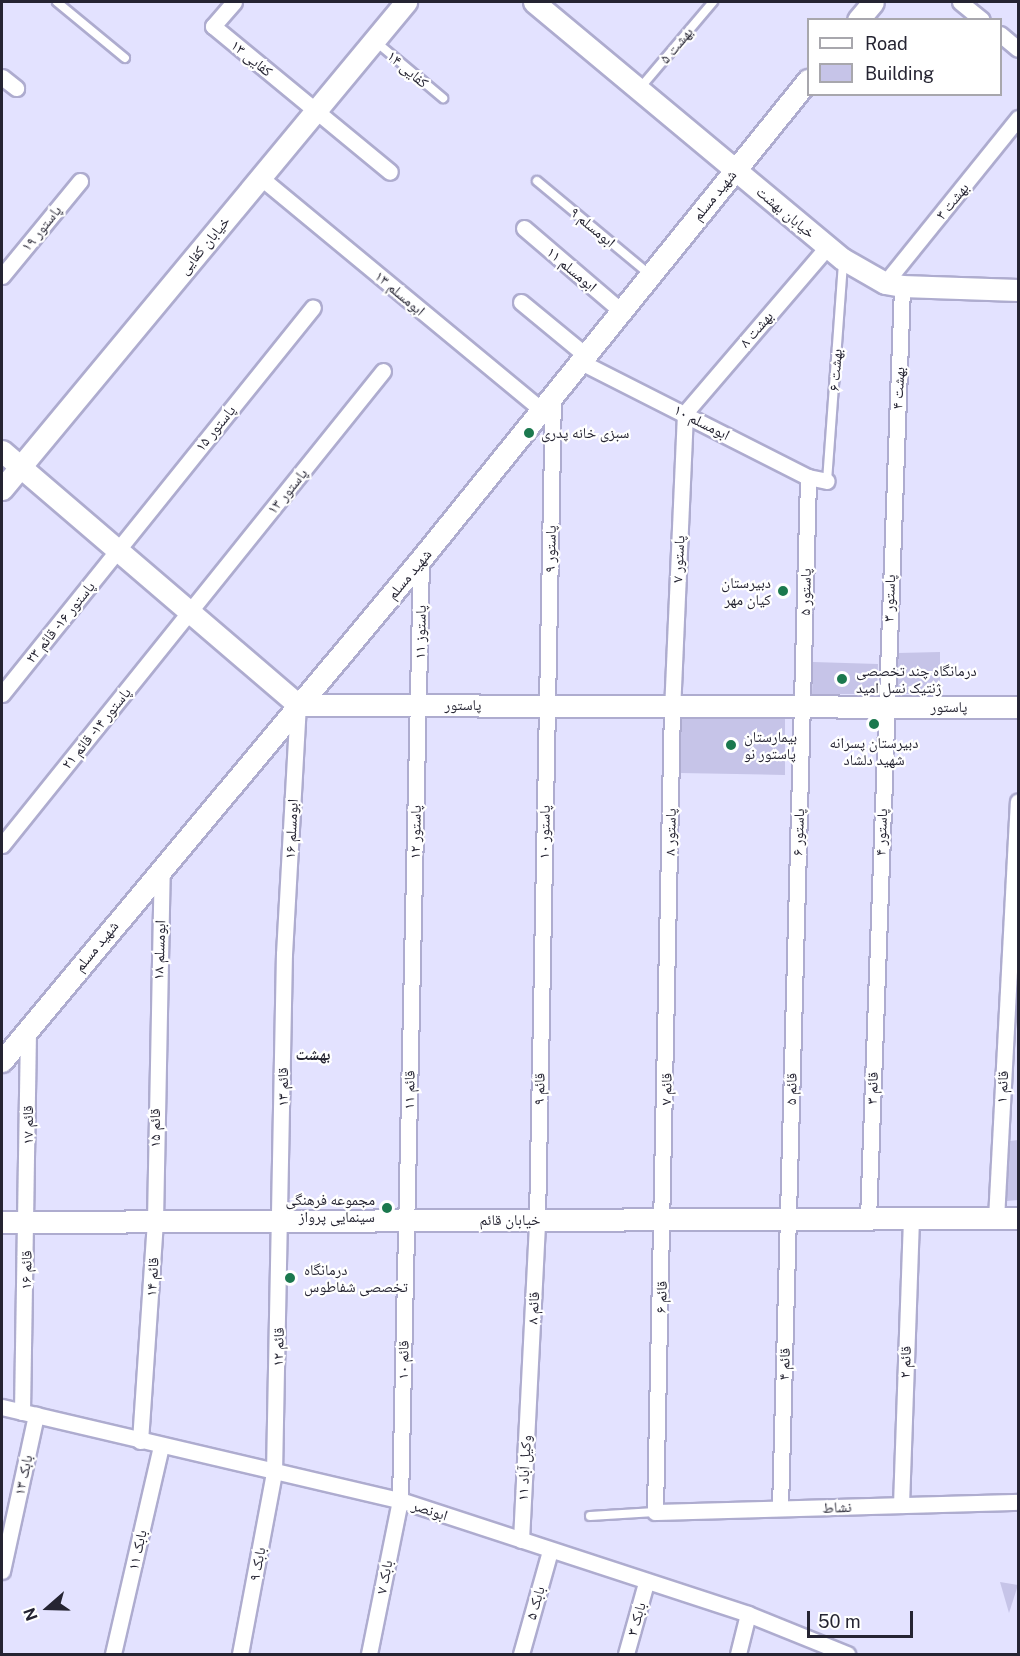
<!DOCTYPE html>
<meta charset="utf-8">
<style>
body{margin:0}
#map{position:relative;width:1020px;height:1656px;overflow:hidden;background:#e3e2ff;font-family:"Public Sans","Noto Naskh Arabic",sans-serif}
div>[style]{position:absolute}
.building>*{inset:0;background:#c6c4e8}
.roads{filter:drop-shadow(2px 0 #aeaccf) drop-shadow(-2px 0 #aeaccf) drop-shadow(0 2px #aeaccf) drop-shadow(0 -2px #aeaccf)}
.lane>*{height:8px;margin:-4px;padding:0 4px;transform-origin:4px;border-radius:4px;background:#fff}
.street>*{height:15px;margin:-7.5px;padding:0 7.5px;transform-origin:7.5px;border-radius:7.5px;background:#fff}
.secondary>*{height:21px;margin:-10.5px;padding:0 10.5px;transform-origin:10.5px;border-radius:10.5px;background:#fff}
.dots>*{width:16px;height:16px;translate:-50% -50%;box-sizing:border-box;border:3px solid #fff;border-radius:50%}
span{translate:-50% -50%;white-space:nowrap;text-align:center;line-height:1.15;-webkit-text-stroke:4.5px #fff;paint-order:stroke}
.street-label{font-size:15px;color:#252432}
.poi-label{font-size:15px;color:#252432}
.left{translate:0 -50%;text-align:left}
.right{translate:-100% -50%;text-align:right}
.neighbourhood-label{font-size:16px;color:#252432;font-weight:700}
.frame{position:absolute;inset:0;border:3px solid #252432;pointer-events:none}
.legend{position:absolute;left:807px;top:18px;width:195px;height:78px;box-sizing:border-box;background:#fff;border:2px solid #a8a7ad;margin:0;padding:8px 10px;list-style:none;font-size:18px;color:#252432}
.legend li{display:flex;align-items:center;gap:12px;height:30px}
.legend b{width:30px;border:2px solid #a8a7ad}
.north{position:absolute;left:18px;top:1578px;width:60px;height:60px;-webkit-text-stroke:4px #fff;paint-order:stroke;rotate:250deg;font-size:16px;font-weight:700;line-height:24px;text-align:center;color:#252432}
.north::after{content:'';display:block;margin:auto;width:21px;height:27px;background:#252432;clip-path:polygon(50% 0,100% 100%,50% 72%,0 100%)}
.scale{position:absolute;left:807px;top:1611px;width:106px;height:27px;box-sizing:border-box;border:3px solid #252432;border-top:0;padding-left:8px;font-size:18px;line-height:21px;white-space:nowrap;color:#252432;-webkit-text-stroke:4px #fff;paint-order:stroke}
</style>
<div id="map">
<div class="building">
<i style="clip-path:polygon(940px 652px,940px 694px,897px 694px,898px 653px)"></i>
<i style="clip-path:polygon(813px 662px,878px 664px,877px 694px,812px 694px)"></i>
<i style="clip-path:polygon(681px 719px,785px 719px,785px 775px,680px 773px)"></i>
<i style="clip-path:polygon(1018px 1140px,1018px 1200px,1007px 1201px,1010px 1141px)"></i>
<i style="clip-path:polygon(1000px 1582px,1018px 1585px,1009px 1613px)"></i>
</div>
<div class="roads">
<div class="lane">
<i style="left:57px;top:2px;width:88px;rotate:39.5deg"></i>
<i style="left:375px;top:41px;width:89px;rotate:40deg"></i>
<i style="left:640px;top:88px;width:113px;rotate:-49.7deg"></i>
<i style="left:537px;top:181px;width:144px;rotate:39.7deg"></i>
<i style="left:827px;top:481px;width:221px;rotate:-85.8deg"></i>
<i style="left:590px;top:1516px;width:65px;rotate:-3.5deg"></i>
</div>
<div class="street">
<i style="left:234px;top:2px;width:32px;rotate:131deg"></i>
<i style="left:213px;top:26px;width:229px;rotate:39.5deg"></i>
<i style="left:960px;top:2px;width:28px;rotate:39deg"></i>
<i style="left:1000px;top:34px;width:23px;rotate:40deg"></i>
<i style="left:2px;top:77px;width:18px;rotate:38deg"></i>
<i style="left:260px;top:177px;width:364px;rotate:39.6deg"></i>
<i style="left:524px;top:228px;width:126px;rotate:40.5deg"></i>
<i style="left:828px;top:246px;width:220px;rotate:130.6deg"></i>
<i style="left:685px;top:413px;width:293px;rotate:92.5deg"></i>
<i style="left:672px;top:706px;width:806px;rotate:91.21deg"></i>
<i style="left:655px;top:1512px;width:363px;rotate:-1.6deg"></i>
<i style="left:2px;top:276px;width:123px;rotate:-50.6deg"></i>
<i style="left:885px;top:283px;width:212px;rotate:-51.1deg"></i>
<i style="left:521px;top:302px;width:82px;rotate:39.5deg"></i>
<i style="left:579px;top:361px;width:257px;rotate:26.9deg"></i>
<i style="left:808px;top:477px;width:19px;rotate:12deg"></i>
<i style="left:2px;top:694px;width:496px;rotate:-51.2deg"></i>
<i style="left:2px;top:845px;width:608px;rotate:-51.21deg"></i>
<i style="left:868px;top:1219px;width:934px;rotate:-87.91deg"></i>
<i style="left:996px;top:1219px;width:418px;rotate:-87deg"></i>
<i style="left:2px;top:1407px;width:409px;rotate:13.2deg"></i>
<i style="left:400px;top:1500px;width:366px;rotate:18.1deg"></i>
<i style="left:748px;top:1614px;width:107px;rotate:22deg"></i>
<i style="left:22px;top:1412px;width:384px;rotate:-89.1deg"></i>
<i style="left:140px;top:1441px;width:221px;rotate:-86.1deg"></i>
<i style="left:155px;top:1221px;width:355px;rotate:-88.9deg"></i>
<i style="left:901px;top:1505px;width:286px;rotate:-88deg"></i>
<i style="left:780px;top:1508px;width:1031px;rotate:-88.44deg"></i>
<i style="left:521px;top:1540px;width:320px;rotate:-87.1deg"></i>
<i style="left:537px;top:1220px;width:828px;rotate:-88.89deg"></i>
<i style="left:2px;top:1571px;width:160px;rotate:-77.7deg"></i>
<i style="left:113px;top:1654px;width:213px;rotate:-77deg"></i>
<i style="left:240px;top:1654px;width:184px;rotate:-79.4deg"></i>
<i style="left:274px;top:1473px;width:519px;rotate:-88.9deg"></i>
<i style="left:284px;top:954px;width:249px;rotate:-86.8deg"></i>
<i style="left:369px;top:1654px;width:157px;rotate:-78.6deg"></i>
<i style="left:400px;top:1500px;width:941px;rotate:-88.72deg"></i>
<i style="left:521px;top:1654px;width:107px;rotate:-74.3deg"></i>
<i style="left:626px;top:1654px;width:74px;rotate:-74.3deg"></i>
<i style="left:738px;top:1654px;width:41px;rotate:-76deg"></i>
</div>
<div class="secondary">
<i style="left:534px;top:2px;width:402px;rotate:39.8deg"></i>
<i style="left:843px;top:259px;width:48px;rotate:29.7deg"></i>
<i style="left:885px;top:283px;width:17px;rotate:10deg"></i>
<i style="left:902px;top:286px;width:116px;rotate:2deg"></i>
<i style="left:858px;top:20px;width:23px;rotate:-50deg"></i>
<i style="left:2px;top:451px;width:390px;rotate:40.6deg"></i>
<i style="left:298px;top:705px;width:720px;rotate:0.16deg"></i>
<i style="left:2px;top:489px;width:633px;rotate:-50.32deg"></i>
<i style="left:2px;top:1061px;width:654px;rotate:-50.15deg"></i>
<i style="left:421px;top:559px;width:616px;rotate:-51.06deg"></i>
<i style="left:2px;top:1222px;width:1016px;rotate:-0.23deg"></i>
</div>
</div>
<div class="dots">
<i style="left:529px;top:433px;background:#1b784e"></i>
<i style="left:783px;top:591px;background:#1b784e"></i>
<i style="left:842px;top:679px;background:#1b784e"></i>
<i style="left:874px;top:724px;background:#1b784e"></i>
<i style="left:731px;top:745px;background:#1b784e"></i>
<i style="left:387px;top:1208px;background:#1b784e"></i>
<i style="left:290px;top:1278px;background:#1b784e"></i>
</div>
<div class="street-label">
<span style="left:676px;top:45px;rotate:-50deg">بهشت ۵</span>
<span style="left:252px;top:58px;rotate:39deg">کفایی ۱۳</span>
<span style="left:408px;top:69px;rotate:40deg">کفایی ۱۴</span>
<span style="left:714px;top:195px;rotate:-51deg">شهید مسلم</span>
<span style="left:952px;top:201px;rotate:-51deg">بهشت ۳</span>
<span style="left:786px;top:212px;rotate:40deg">خیابان بهشت</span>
<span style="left:593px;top:227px;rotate:40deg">ابومسلم ۹</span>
<span style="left:41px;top:228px;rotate:-51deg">پاستور ۱۹</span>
<span style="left:204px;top:245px;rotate:-50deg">خیابان کفایی</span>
<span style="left:572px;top:269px;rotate:40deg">ابومسلم ۱۱</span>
<span style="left:400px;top:293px;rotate:40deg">ابومسلم ۱۳</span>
<span style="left:756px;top:329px;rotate:-49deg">بهشت ۸</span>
<span style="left:835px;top:370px;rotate:-86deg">بهشت ۶</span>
<span style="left:898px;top:388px;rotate:-87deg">بهشت ۴</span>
<span style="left:702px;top:422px;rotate:27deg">ابومسلم ۱۰</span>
<span style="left:215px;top:428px;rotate:-51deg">پاستور ۱۵</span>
<span style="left:287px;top:491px;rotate:-51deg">پاستور ۱۳</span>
<span style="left:550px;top:549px;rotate:-89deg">پاستور ۹</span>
<span style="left:678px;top:559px;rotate:-87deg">پاستور ۷</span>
<span style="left:409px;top:574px;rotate:-50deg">شهید مسلم</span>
<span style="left:805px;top:592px;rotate:-89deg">پاستور ۵</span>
<span style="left:889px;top:598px;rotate:-88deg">پاستور ۳</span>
<span style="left:60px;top:622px;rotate:-51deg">پاستور ۱۶- قائم ۲۳</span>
<span style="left:420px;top:632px;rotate:-89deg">پاستوز ۱۱</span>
<span style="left:463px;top:705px">پاستور</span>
<span style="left:949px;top:707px">پاستور</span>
<span style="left:96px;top:728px;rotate:-51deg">پاستور ۱۴- قائم ۲۱</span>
<span style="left:291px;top:829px;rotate:-87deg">ابومسلم ۱۶</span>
<span style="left:415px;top:832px;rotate:-89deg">پاستور ۱۲</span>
<span style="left:544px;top:832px;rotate:-89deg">پاستور ۱۰</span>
<span style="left:670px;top:832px;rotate:-89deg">پاستور ۸</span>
<span style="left:798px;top:832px;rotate:-88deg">پاستور ۶</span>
<span style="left:881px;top:832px;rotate:-88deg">پاستور ۴</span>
<span style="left:96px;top:946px;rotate:-51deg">شهید مسلم</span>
<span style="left:159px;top:950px;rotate:-88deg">ابومسلم ۱۸</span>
<span style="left:283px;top:1087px;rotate:-90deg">قائم ۱۳</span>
<span style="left:1002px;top:1087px;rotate:-87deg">قائم ۱</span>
<span style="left:872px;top:1088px;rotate:-88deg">قائم ۳</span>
<span style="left:539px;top:1089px;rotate:-89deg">قائم ۹</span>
<span style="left:666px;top:1089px;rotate:-89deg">قائم ۷</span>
<span style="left:791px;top:1089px;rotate:-89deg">قائم ۵</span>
<span style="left:409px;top:1090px;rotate:-89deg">قائم ۱۱</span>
<span style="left:28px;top:1125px;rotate:-90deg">قائم ۱۷</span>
<span style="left:155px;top:1128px;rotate:-90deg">قائم ۱۵</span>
<span style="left:510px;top:1220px">خیابان قائم</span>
<span style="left:26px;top:1270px;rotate:-89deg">قائم ۱۶</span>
<span style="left:152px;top:1277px;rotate:-86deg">قائم ۱۴</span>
<span style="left:661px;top:1297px;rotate:-88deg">قائم ۶</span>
<span style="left:533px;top:1308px;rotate:-87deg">قائم ۸</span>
<span style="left:278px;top:1347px;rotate:-88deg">قائم ۱۲</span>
<span style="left:403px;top:1360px;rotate:-89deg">قائم ۱۰</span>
<span style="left:905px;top:1362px;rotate:-88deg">قائم ۲</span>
<span style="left:784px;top:1364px;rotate:-88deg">قائم ۴</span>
<span style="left:524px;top:1468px;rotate:-87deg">وکیل آباد ۱۱</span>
<span style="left:23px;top:1475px;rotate:-78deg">بابک ۱۳</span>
<span style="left:837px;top:1507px;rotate:-2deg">نشاط</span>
<span style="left:430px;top:1510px;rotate:18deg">ابونصر</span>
<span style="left:137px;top:1550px;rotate:-77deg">بابک ۱۱</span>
<span style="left:257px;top:1564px;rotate:-79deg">بابک ۹</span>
<span style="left:384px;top:1577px;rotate:-79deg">بابک ۷</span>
<span style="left:535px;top:1603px;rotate:-74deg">بابک ۵</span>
<span style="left:636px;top:1619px;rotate:-74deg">بابک ۳</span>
</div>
<div class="poi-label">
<span class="left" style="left:541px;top:433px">سبزی خانه پدری</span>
<span class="right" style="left:771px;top:591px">دبیرستان<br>کیان مهر</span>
<span class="left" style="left:856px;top:679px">درمانگاه چند تخصصی<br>ژنتیک نسل امید</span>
<span class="left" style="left:744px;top:745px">بیمارستان<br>پاستور نو</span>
<span style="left:874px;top:751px">دبیرستان پسرانه<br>شهید دلشاد</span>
<span class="right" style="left:375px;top:1208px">مجموعه فرهنگی<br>سینمایی پرواز</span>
<span class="left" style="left:304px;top:1278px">درمانگاه<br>تخصصی شفاطوس</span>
</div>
<div class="neighbourhood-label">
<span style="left:313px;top:1055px">بهشت</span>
</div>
<div class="frame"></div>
<ul class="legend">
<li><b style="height:8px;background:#fff"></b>Road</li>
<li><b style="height:16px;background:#c6c4e8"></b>Building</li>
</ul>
<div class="north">N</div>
<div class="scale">50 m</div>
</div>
